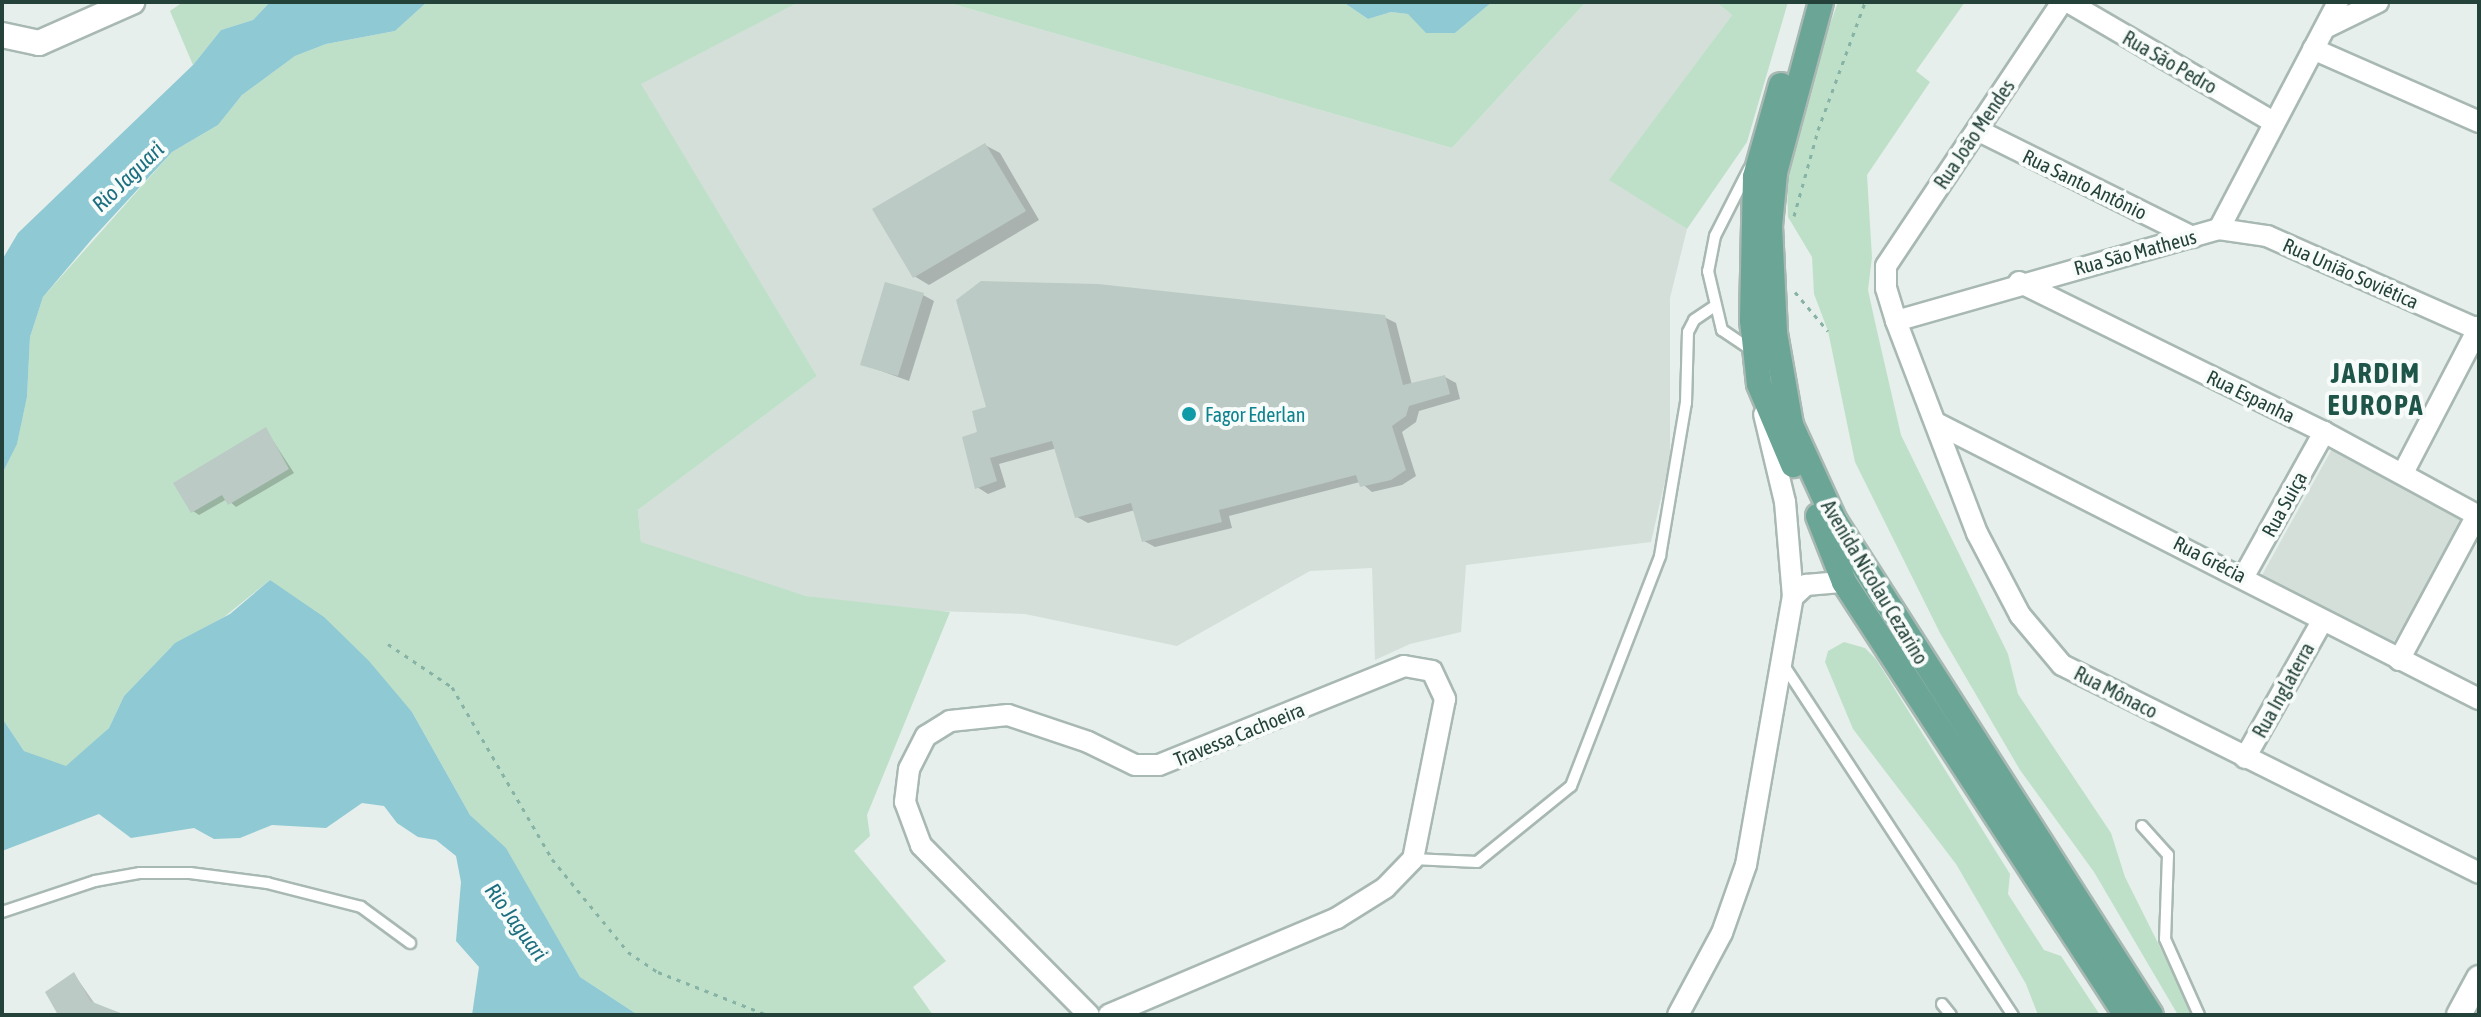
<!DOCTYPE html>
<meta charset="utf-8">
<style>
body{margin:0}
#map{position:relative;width:2481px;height:1017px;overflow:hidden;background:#e6efeb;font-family:"Asap Condensed",sans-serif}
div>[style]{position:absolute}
.built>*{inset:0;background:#d4dfda}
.green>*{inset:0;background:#bfe0c8}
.water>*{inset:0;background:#8ec9d4}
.shadow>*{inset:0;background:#0003}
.building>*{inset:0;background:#bbcac4}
.path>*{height:3px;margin-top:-1.5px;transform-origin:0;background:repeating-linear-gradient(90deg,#86b3a5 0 4px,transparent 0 10px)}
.roads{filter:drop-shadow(2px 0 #a8b8b2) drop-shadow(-2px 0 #a8b8b2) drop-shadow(0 2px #a8b8b2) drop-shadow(0 -2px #a8b8b2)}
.service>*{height:10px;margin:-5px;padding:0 5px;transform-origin:5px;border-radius:5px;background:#fff}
.minor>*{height:20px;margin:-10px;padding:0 10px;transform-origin:10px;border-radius:10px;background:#fff}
.tertiary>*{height:24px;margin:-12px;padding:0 12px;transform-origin:12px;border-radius:12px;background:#fff}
.secondary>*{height:24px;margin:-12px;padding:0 12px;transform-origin:12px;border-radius:12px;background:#fff}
.primary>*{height:24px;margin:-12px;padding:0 12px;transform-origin:12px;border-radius:12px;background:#6aa596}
.dots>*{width:22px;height:22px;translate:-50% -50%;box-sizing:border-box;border:4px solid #f7fbf9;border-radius:50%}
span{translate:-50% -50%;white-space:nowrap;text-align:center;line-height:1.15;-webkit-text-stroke:8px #f7fbf9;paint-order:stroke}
.street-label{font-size:20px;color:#24423a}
.culture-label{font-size:20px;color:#0d838f}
.left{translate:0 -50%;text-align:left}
.water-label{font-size:22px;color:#1c6f80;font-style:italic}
.district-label{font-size:28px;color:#1f5548;font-weight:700;letter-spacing:2px}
.frame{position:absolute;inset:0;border:4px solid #24423a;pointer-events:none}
</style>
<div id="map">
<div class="built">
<i style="clip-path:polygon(799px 2px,946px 2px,1452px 148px,1586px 2px,1716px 2px,1732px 15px,1610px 180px,1687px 229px,1670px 298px,1670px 459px,1651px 542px,1466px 565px,1461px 632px,1410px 644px,1375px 660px,1372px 568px,1310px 571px,1177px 646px,1025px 614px,907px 610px,806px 596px,649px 548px,641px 542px,638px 510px,817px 376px,640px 84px)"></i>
<i style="clip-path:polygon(2332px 449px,2464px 520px,2392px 645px,2262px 575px)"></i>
</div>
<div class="green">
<i style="clip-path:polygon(183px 2px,270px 2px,253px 20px,221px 30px,193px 65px,170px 11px)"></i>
<i style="clip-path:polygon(427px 2px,799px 2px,641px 84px,817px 376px,638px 510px,641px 542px,806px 596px,950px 612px,867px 815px,870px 836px,854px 851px,946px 961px,913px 987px,933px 1015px,638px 1015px,580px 977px,506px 849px,470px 815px,412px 712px,270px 580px,224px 617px,171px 647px,124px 696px,109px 728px,66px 767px,24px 751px,2px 718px,2px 474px,17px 443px,27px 397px,30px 337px,43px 297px,172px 152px,218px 125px,242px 95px,295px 56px,326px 44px,395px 31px)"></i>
<i style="clip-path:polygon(946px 2px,1343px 2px,1368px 19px,1391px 12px,1408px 14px,1455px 33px,1492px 2px,1586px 2px,1452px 148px)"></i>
<i style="clip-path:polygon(1716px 2px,1788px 2px,1747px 142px,1687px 229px,1609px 180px,1732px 15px)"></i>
<i style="clip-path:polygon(1838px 2px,1965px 2px,1916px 71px,1930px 82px,1867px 175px,1872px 257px,1868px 290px,1875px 322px,1901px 435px,2008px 654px,2018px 694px,2111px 833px,2125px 877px,2194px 1015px,2178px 1015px,2094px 872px,2020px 770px,1940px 633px,1855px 462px,1828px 331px,1814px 294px,1812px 257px,1788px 217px,1787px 187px,1798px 112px)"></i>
<i style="clip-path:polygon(1844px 642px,1865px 648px,1876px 659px,2010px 874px,2008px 894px,2044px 950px,2061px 956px,2100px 1015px,2038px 1015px,2026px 984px,1956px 864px,1853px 729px,1825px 662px,1828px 651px)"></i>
</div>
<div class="water">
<i style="clip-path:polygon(270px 2px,427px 2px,395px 31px,326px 44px,295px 56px,242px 95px,218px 125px,172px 152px,92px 239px,43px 297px,30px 337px,27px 397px,17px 444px,2px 474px,2px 260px,18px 233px,193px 65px,221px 30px,253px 20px)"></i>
<i style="clip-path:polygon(1343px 2px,1492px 2px,1455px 33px,1426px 33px,1408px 14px,1391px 12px,1368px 19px)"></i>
<i style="clip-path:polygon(270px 580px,324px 617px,369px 661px,412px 712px,470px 815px,506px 848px,580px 977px,638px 1015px,472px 1015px,479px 967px,456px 941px,461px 882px,456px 856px,436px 840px,418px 837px,397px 823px,384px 806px,362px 803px,326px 828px,272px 825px,240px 838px,214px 839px,194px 828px,131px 838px,99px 814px,2px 851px,2px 718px,24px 751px,66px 766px,109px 728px,124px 696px,175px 643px,230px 614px)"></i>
</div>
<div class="shadow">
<i style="clip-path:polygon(985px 145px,1000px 153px,1039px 220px,929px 285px,914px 276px)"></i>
<i style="clip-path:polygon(923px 295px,934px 301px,909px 381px,862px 364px)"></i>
<i style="clip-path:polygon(1384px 317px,1396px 323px,1412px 385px,1445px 377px,1456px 383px,1460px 399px,1419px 411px,1416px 422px,1402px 432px,1416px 476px,1402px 485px,1372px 492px,1360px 482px,1229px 516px,1232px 528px,1155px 547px,1144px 541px,1135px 510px,1088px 523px,1077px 517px,1057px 448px,999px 464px,1006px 487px,988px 494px,977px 487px,964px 439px)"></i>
<i style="clip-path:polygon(266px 430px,294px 473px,236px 507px,227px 499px,199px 515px,193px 511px)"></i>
<i style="clip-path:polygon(74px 974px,95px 1004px,126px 1015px,58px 1015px)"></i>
</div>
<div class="building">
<i style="clip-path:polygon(985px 143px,1026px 211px,913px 278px,872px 209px)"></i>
<i style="clip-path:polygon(981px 281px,1098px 284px,1385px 315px,1403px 385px,1445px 375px,1450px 394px,1409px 406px,1406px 416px,1392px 426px,1406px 470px,1391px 480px,1360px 487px,1356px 475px,1219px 510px,1222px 522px,1142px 542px,1131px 503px,1075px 518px,1052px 441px,990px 458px,997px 481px,975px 489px,962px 437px,977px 432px,972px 411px,986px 407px,956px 300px)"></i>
<i style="clip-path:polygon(885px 282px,924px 293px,898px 376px,860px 365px)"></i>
<i style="clip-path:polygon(266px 427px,289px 469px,228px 505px,222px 495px,191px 513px,173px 483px)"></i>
<i style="clip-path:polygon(74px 972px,90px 1001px,125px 1015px,58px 1015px,45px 992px)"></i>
</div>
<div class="path">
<i style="left:1794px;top:216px;width:89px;rotate:-74.4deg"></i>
<i style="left:1818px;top:130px;width:136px;rotate:-69.8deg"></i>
<i style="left:1795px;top:292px;width:51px;rotate:49.8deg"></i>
<i style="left:388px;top:644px;width:77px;rotate:33.9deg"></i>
<i style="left:452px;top:687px;width:199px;rotate:59.8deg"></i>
<i style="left:552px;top:859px;width:120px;rotate:50.7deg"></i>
<i style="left:628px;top:952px;width:36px;rotate:34deg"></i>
<i style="left:658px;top:972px;width:118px;rotate:21.4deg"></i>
</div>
<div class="roads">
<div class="service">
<i style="left:1749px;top:169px;width:75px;rotate:116.9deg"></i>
<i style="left:1715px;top:236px;width:36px;rotate:101deg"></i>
<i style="left:1708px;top:271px;width:61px;rotate:76.7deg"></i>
<i style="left:1722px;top:330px;width:36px;rotate:34deg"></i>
<i style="left:1783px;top:664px;width:420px;rotate:56.8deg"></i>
<i style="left:2142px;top:826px;width:39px;rotate:48deg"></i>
<i style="left:2168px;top:855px;width:84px;rotate:92deg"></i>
<i style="left:2165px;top:939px;width:83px;rotate:65.9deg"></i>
<i style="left:1413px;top:859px;width:64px;rotate:2.7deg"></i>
<i style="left:1477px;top:862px;width:121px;rotate:-39deg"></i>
<i style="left:1571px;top:786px;width:247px;rotate:-68.8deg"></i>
<i style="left:1660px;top:556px;width:155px;rotate:-80.4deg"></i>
<i style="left:1686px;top:403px;width:71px;rotate:-88.4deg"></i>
<i style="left:1688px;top:332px;width:13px;rotate:-63deg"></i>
<i style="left:1694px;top:320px;width:23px;rotate:-34deg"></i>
<i style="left:2px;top:912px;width:98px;rotate:-18.4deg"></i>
<i style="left:95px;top:881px;width:46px;rotate:-10.1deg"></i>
<i style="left:140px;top:873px;width:50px"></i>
<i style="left:190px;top:873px;width:78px;rotate:7.4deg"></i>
<i style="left:267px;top:883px;width:97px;rotate:14.3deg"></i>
<i style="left:361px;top:907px;width:61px;rotate:36.3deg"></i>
<i style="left:1942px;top:1004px;width:14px;rotate:51deg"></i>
</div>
<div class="minor">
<i style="left:2062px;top:2px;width:317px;rotate:123.7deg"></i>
<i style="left:1886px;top:266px;width:22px;rotate:90deg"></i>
<i style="left:1886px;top:288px;width:34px;rotate:73deg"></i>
<i style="left:1896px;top:321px;width:227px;rotate:69.1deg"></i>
<i style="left:1977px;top:533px;width:93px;rotate:62.3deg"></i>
<i style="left:2020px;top:615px;width:65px;rotate:50deg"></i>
<i style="left:2062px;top:665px;width:466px;rotate:26.5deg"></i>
<i style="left:2068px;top:2px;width:238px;rotate:30.3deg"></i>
<i style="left:2327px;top:27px;width:57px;rotate:-26.1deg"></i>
<i style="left:2313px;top:49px;width:181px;rotate:23.7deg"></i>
<i style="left:1977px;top:130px;width:241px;rotate:26.4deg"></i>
<i style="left:2219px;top:229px;width:256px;rotate:-62.3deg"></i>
<i style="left:2019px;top:282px;width:340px;rotate:26.2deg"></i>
<i style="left:2324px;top:432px;width:176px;rotate:28.5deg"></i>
<i style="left:1896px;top:321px;width:336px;rotate:-15.9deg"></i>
<i style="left:2219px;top:229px;width:49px;rotate:8.3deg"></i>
<i style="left:2267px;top:236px;width:232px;rotate:23.9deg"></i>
<i style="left:1938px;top:424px;width:607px;rotate:26.95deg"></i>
<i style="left:2403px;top:473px;width:165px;rotate:-62.5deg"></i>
<i style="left:2244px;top:576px;width:165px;rotate:-60.9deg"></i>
<i style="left:1793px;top:597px;width:18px;rotate:-43deg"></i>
<i style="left:1806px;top:585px;width:38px;rotate:-5deg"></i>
<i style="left:2399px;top:660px;width:165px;rotate:-61.7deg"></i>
<i style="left:2245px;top:758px;width:155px;rotate:-60.6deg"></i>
<i style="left:1089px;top:1015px;width:239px;rotate:-134.7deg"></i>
<i style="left:921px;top:845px;width:46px;rotate:-110.4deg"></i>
<i style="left:905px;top:802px;width:33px;rotate:-83deg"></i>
<i style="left:909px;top:769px;width:37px;rotate:-63deg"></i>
<i style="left:926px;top:736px;width:28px;rotate:-32deg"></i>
<i style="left:950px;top:721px;width:58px;rotate:-5.9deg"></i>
<i style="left:1008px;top:715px;width:84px;rotate:18.6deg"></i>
<i style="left:1088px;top:742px;width:52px;rotate:26.1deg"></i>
<i style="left:1135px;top:765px;width:24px"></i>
<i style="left:1159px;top:765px;width:264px;rotate:-22deg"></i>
<i style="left:1404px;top:666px;width:28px;rotate:10deg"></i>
<i style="left:1432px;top:671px;width:31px;rotate:65deg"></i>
<i style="left:1445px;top:699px;width:163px;rotate:101.3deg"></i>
<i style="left:1413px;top:859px;width:40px;rotate:134deg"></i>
<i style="left:1385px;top:888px;width:57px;rotate:148deg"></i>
<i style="left:1337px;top:918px;width:248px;rotate:157deg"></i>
<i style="left:1678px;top:1015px;width:93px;rotate:-61.8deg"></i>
<i style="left:1722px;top:933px;width:72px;rotate:-70.6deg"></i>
<i style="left:1746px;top:865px;width:272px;rotate:-80.1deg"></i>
<i style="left:1793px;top:597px;width:95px;rotate:-94.8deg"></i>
<i style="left:1785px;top:502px;width:90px;rotate:-103.4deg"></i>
</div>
<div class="tertiary">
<i style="left:2459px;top:1015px;width:42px;rotate:-61.6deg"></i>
</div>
<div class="secondary">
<i style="left:2px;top:35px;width:38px;rotate:12deg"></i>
<i style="left:39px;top:43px;width:102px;rotate:-23.8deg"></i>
</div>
<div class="primary">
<i style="left:1821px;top:2px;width:177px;rotate:105.1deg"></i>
<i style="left:1775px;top:173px;width:53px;rotate:95.4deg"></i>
<i style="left:1770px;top:226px;width:107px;rotate:87.3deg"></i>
<i style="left:1775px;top:333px;width:93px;rotate:80.1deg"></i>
<i style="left:1791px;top:425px;width:106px;rotate:65.4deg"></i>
<i style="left:1835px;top:521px;width:586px;rotate:57.39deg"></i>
<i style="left:1781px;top:85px;width:96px;rotate:105.8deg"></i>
<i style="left:1755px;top:177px;width:143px;rotate:91.2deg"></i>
<i style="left:1752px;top:320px;width:64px;rotate:83.8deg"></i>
<i style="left:1759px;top:384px;width:88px;rotate:67.2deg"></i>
<i style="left:1818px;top:516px;width:71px;rotate:68.5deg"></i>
<i style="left:1844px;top:582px;width:517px;rotate:56.93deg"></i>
</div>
</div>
<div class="dots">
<i style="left:1189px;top:414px;background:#0f9aa8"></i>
</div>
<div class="street-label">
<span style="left:2170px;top:62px;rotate:30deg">Rua São Pedro</span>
<span style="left:1974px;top:134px;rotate:-56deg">Rua João Mendes</span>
<span style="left:2085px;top:184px;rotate:26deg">Rua Santo Antônio</span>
<span style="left:2135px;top:252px;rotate:-15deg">Rua São Matheus</span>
<span style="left:2351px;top:273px;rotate:24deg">Rua União Soviética</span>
<span style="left:2251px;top:396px;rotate:26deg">Rua Espanha</span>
<span style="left:2284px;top:504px;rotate:-61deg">Rua Suiça</span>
<span style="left:2210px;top:559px;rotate:27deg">Rua Grécia</span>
<span style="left:1875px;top:582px;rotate:59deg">Avenida Nicolau Cezarino</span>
<span style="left:2283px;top:690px;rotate:-61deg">Rua Inglaterra</span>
<span style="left:2116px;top:692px;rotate:27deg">Rua Mônaco</span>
<span style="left:1239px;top:734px;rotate:-22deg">Travessa Cachoeira</span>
</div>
<div class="culture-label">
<span class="left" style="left:1205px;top:414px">Fagor Ederlan</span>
</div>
<div class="water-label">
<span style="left:128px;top:177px;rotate:-44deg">Rio Jaguari</span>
<span style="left:516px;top:922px;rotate:54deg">Rio Jaguari</span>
</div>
<div class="district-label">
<span style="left:2376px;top:389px">JARDIM<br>EUROPA</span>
</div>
<div class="frame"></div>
</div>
